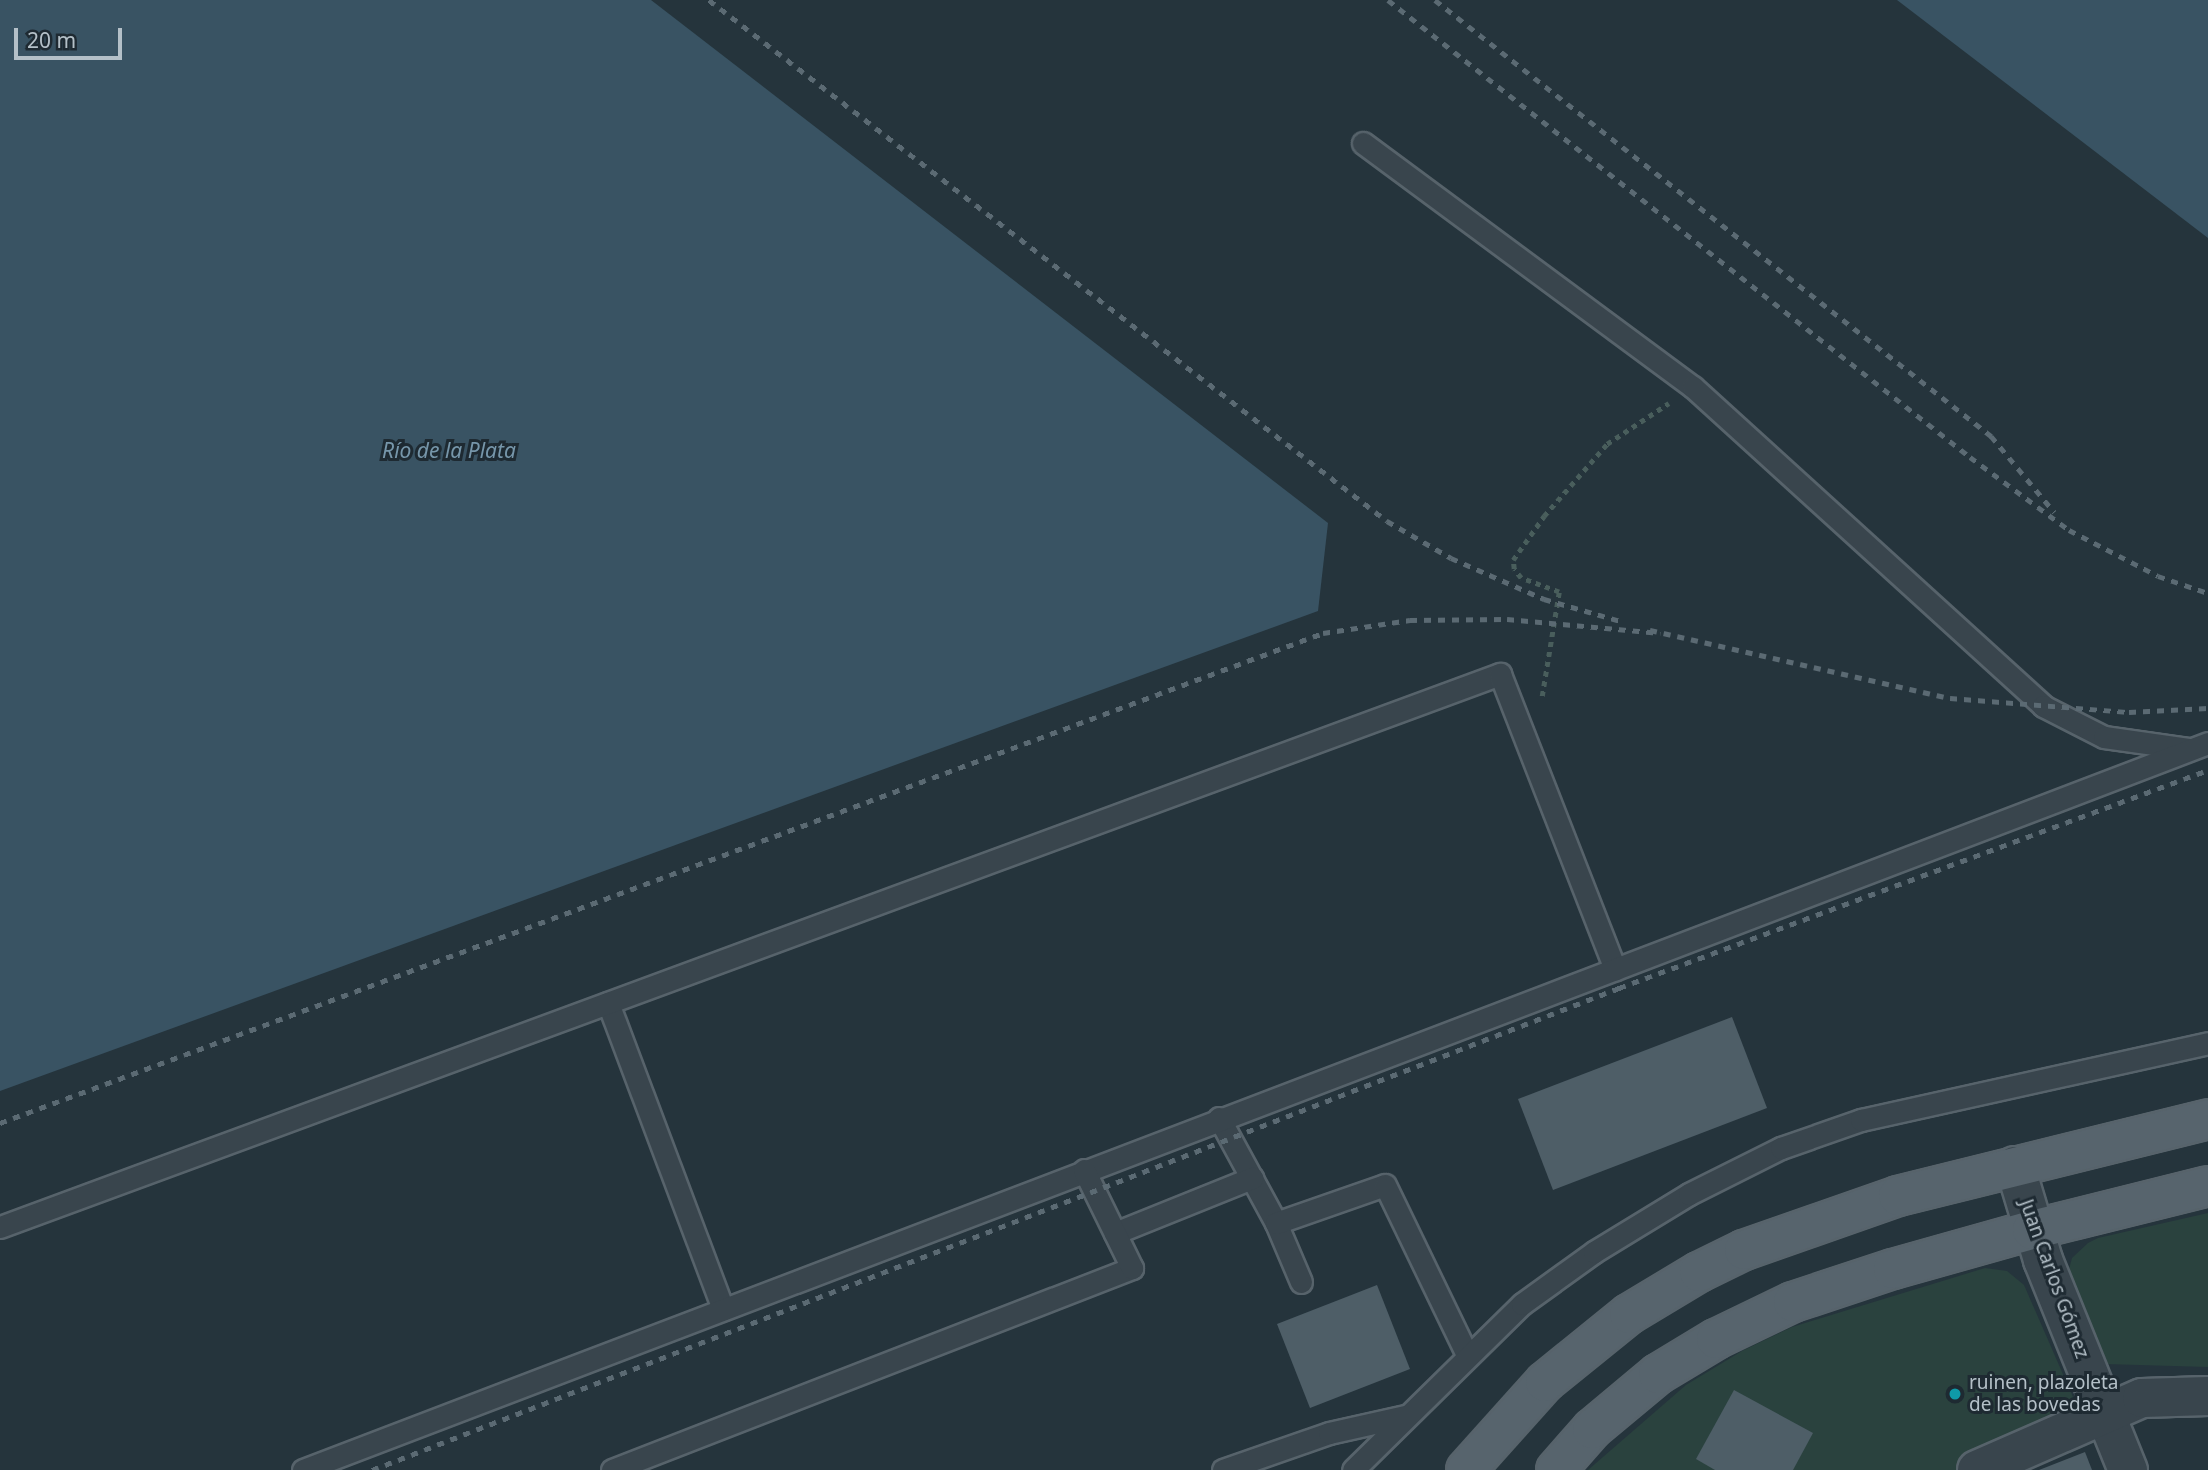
<!DOCTYPE html>
<meta charset="utf-8">
<style>
body{margin:0}
#map{position:relative;width:2208px;height:1470px;overflow:hidden;background:#25343c;font-family:"Noto Sans",sans-serif}
div>[style]{position:absolute}
.green>*{inset:0;background:#2a423e}
.water>*{inset:0;background:#395363}
.building>*{inset:0;background:#4e5e67}
.path>*{height:4.5px;margin-top:-2.25px;transform-origin:0;background:repeating-linear-gradient(90deg,#495e5c 0 5px,transparent 0 10px)}
.roads{filter:drop-shadow(2px 0 #57636b) drop-shadow(-2px 0 #57636b) drop-shadow(0 2px #57636b) drop-shadow(0 -2px #57636b)}
.service>*{height:21px;margin:-10.5px;padding:0 10.5px;transform-origin:10.5px;border-radius:10.5px;background:#39454d}
.minor>*{height:38px;margin:-19px;padding:0 19px;transform-origin:19px;border-radius:19px;background:#39454d}
.primary>*{height:38px;margin:-19px;padding:0 19px;transform-origin:19px;border-radius:19px;background:#57646d}
.rail>*{height:5px;margin-top:-2.5px;transform-origin:0;background:repeating-linear-gradient(90deg,#5b6a73 0 7px,transparent 0 14px)}
.dots>*{width:19px;height:19px;translate:-50% -50%;box-sizing:border-box;border:4px solid #1e2a32;border-radius:50%}
span{translate:-50% -50%;white-space:nowrap;text-align:center;line-height:1.15;-webkit-text-stroke:6px #1e2a32;paint-order:stroke}
.street-label{font-size:19px;color:#b4c0c8}
.poi-label{font-size:19px;color:#b4c0c8}
.left{translate:0 -50%;text-align:left}
.water-label{font-size:21px;color:#7696aa;font-style:italic}
.scale{position:absolute;left:14px;top:28px;width:108px;height:32px;box-sizing:border-box;border:4px solid #b4c0c8;border-top:0;padding-left:9px;font-size:21px;line-height:24px;white-space:nowrap;color:#b4c0c8;-webkit-text-stroke:5px #1e2a32;paint-order:stroke}
</style>
<div id="map">
<div class="green">
<i style="clip-path:polygon(2208px 1213px,2208px 1367px,2104px 1364px,2067px 1277px,2072px 1258px,2088px 1243px,2098px 1238px)"></i>
<i style="clip-path:polygon(1985px 1268px,2007px 1271px,2024px 1285px,2093px 1443px,2028px 1470px,1588px 1470px,1686px 1385px,1742px 1351px,1792px 1327px)"></i>
</div>
<div class="water">
<i style="clip-path:polygon(0 0,651px 0,1328px 523px,1318px 611px,0 1091px)"></i>
<i style="clip-path:polygon(1897px 0,2208px 0,2208px 238px)"></i>
</div>
<div class="building">
<i style="clip-path:polygon(1732px 1017px,1767px 1108px,1553px 1190px,1518px 1099px)"></i>
<i style="clip-path:polygon(1377px 1285px,1410px 1369px,1310px 1408px,1277px 1324px)"></i>
<i style="clip-path:polygon(1734px 1390px,1813px 1433px,1793px 1470px,1715px 1470px,1696px 1459px)"></i>
<i style="clip-path:polygon(2085px 1452px,2092px 1470px,2039px 1470px)"></i>
</div>
<div class="path">
<i style="left:1542px;top:696px;width:105px;rotate:-80.7deg"></i>
<i style="left:1559px;top:592px;width:40px;rotate:-159.8deg"></i>
<i style="left:1521px;top:578px;width:11px;rotate:-128deg"></i>
<i style="left:1514px;top:569px;width:9px;rotate:-96deg"></i>
<i style="left:1513px;top:560px;width:54px;rotate:-54.8deg"></i>
<i style="left:1544px;top:516px;width:96px;rotate:-48.8deg"></i>
<i style="left:1607px;top:444px;width:74px;rotate:-33.5deg"></i>
</div>
<div class="roads">
<div class="service">
<i style="left:1363px;top:143px;width:410px;rotate:36.5deg"></i>
<i style="left:1693px;top:387px;width:474px;rotate:42.3deg"></i>
<i style="left:2043px;top:706px;width:68px;rotate:26.9deg"></i>
<i style="left:2104px;top:737px;width:85px;rotate:8.1deg"></i>
<i style="left:608px;top:1003px;width:327px;rotate:69.4deg"></i>
<i style="left:1219px;top:1118px;width:119px;rotate:61.5deg"></i>
<i style="left:1276px;top:1223px;width:64px;rotate:67deg"></i>
<i style="left:1276px;top:1223px;width:115px;rotate:-19.2deg"></i>
<i style="left:1385px;top:1185px;width:189px;rotate:64.2deg"></i>
<i style="left:0;top:1227px;width:1599px;rotate:-20.24deg"></i>
<i style="left:1500px;top:674px;width:317px;rotate:68.7deg"></i>
<i style="left:1115px;top:1233px;width:148px;rotate:-21.9deg"></i>
<i style="left:303px;top:1470px;width:2039px;rotate:-20.89deg"></i>
<i style="left:612px;top:1470px;width:558px;rotate:-21.23deg"></i>
<i style="left:1132px;top:1268px;width:109px;rotate:-116.1deg"></i>
<i style="left:1223px;top:1470px;width:112px;rotate:-19.2deg"></i>
<i style="left:1329px;top:1433px;width:78px;rotate:-12.6deg"></i>
<i style="left:1353px;top:1470px;width:237px;rotate:-44.5deg"></i>
<i style="left:1522px;top:1304px;width:89px;rotate:-35.8deg"></i>
<i style="left:1594px;top:1252px;width:111px;rotate:-31.4deg"></i>
<i style="left:1689px;top:1194px;width:103px;rotate:-26.6deg"></i>
<i style="left:1781px;top:1148px;width:85px;rotate:-19.3deg"></i>
<i style="left:1861px;top:1120px;width:355px;rotate:-12.5deg"></i>
</div>
<div class="minor">
<i style="left:2015px;top:1166px;width:98px;rotate:73.4deg"></i>
<i style="left:2043px;top:1260px;width:227px;rotate:68deg"></i>
<i style="left:1977px;top:1470px;width:180px;rotate:-23.6deg"></i>
<i style="left:2142px;top:1398px;width:66px;rotate:-1.7deg"></i>
</div>
<div class="primary">
<i style="left:1466px;top:1470px;width:118px;rotate:-48.1deg"></i>
<i style="left:1545px;top:1382px;width:108px;rotate:-39deg"></i>
<i style="left:1629px;top:1314px;width:82px;rotate:-31deg"></i>
<i style="left:1699px;top:1272px;width:50px;rotate:-26.1deg"></i>
<i style="left:1744px;top:1250px;width:163px;rotate:-19.3deg"></i>
<i style="left:1898px;top:1196px;width:319px;rotate:-13.9deg"></i>
<i style="left:1556px;top:1470px;width:55px;rotate:-48.7deg"></i>
<i style="left:1592px;top:1429px;width:86px;rotate:-39.8deg"></i>
<i style="left:1658px;top:1374px;width:68px;rotate:-31.1deg"></i>
<i style="left:1716px;top:1339px;width:85px;rotate:-25.7deg"></i>
<i style="left:1793px;top:1302px;width:105px;rotate:-18.3deg"></i>
<i style="left:1893px;top:1269px;width:144px;rotate:-15.7deg"></i>
<i style="left:2032px;top:1230px;width:181px;rotate:-14deg"></i>
</div>
</div>
<div class="rail">
<i style="left:709px;top:0;width:855px;rotate:37.54deg"></i>
<i style="left:1387px;top:521px;width:74px;rotate:30deg"></i>
<i style="left:1451px;top:558px;width:102px;rotate:23.8deg"></i>
<i style="left:1544px;top:599px;width:79px;rotate:16.1deg"></i>
<i style="left:1388px;top:0;width:740px;rotate:38.14deg"></i>
<i style="left:1970px;top:457px;width:123px;rotate:36.4deg"></i>
<i style="left:2069px;top:530px;width:100px;rotate:27.3deg"></i>
<i style="left:2158px;top:576px;width:53px;rotate:18.8deg"></i>
<i style="left:1435px;top:0;width:707px;rotate:38.1deg"></i>
<i style="left:1991px;top:436px;width:99px;rotate:50.3deg"></i>
<i style="left:1650px;top:630px;width:308px;rotate:12.8deg"></i>
<i style="left:1950px;top:698px;width:180px;rotate:4.5deg"></i>
<i style="left:2129px;top:712px;width:79px;rotate:-2.9deg"></i>
<i style="left:0;top:1123px;width:1411px;rotate:-20.32deg"></i>
<i style="left:1323px;top:633px;width:88px;rotate:-8.5deg"></i>
<i style="left:1410px;top:620px;width:97px;rotate:-0.6deg"></i>
<i style="left:1507px;top:619px;width:154px;rotate:5.2deg"></i>
<i style="left:372px;top:1470px;width:1337px;rotate:-21.13deg"></i>
<i style="left:1619px;top:988px;width:628px;rotate:-20.31deg"></i>
</div>
<div class="dots">
<i style="left:1955px;top:1394px;background:#0f9aa8"></i>
</div>
<div class="street-label">
<span style="left:2054px;top:1279px;rotate:70deg">Juan Carlos Gómez</span>
</div>
<div class="poi-label">
<span class="left" style="left:1969px;top:1394px">ruinen, plazoleta<br>de las bovedas</span>
</div>
<div class="water-label">
<span style="left:449px;top:450px">Río de la Plata</span>
</div>
<div class="scale">20 m</div>
</div>
